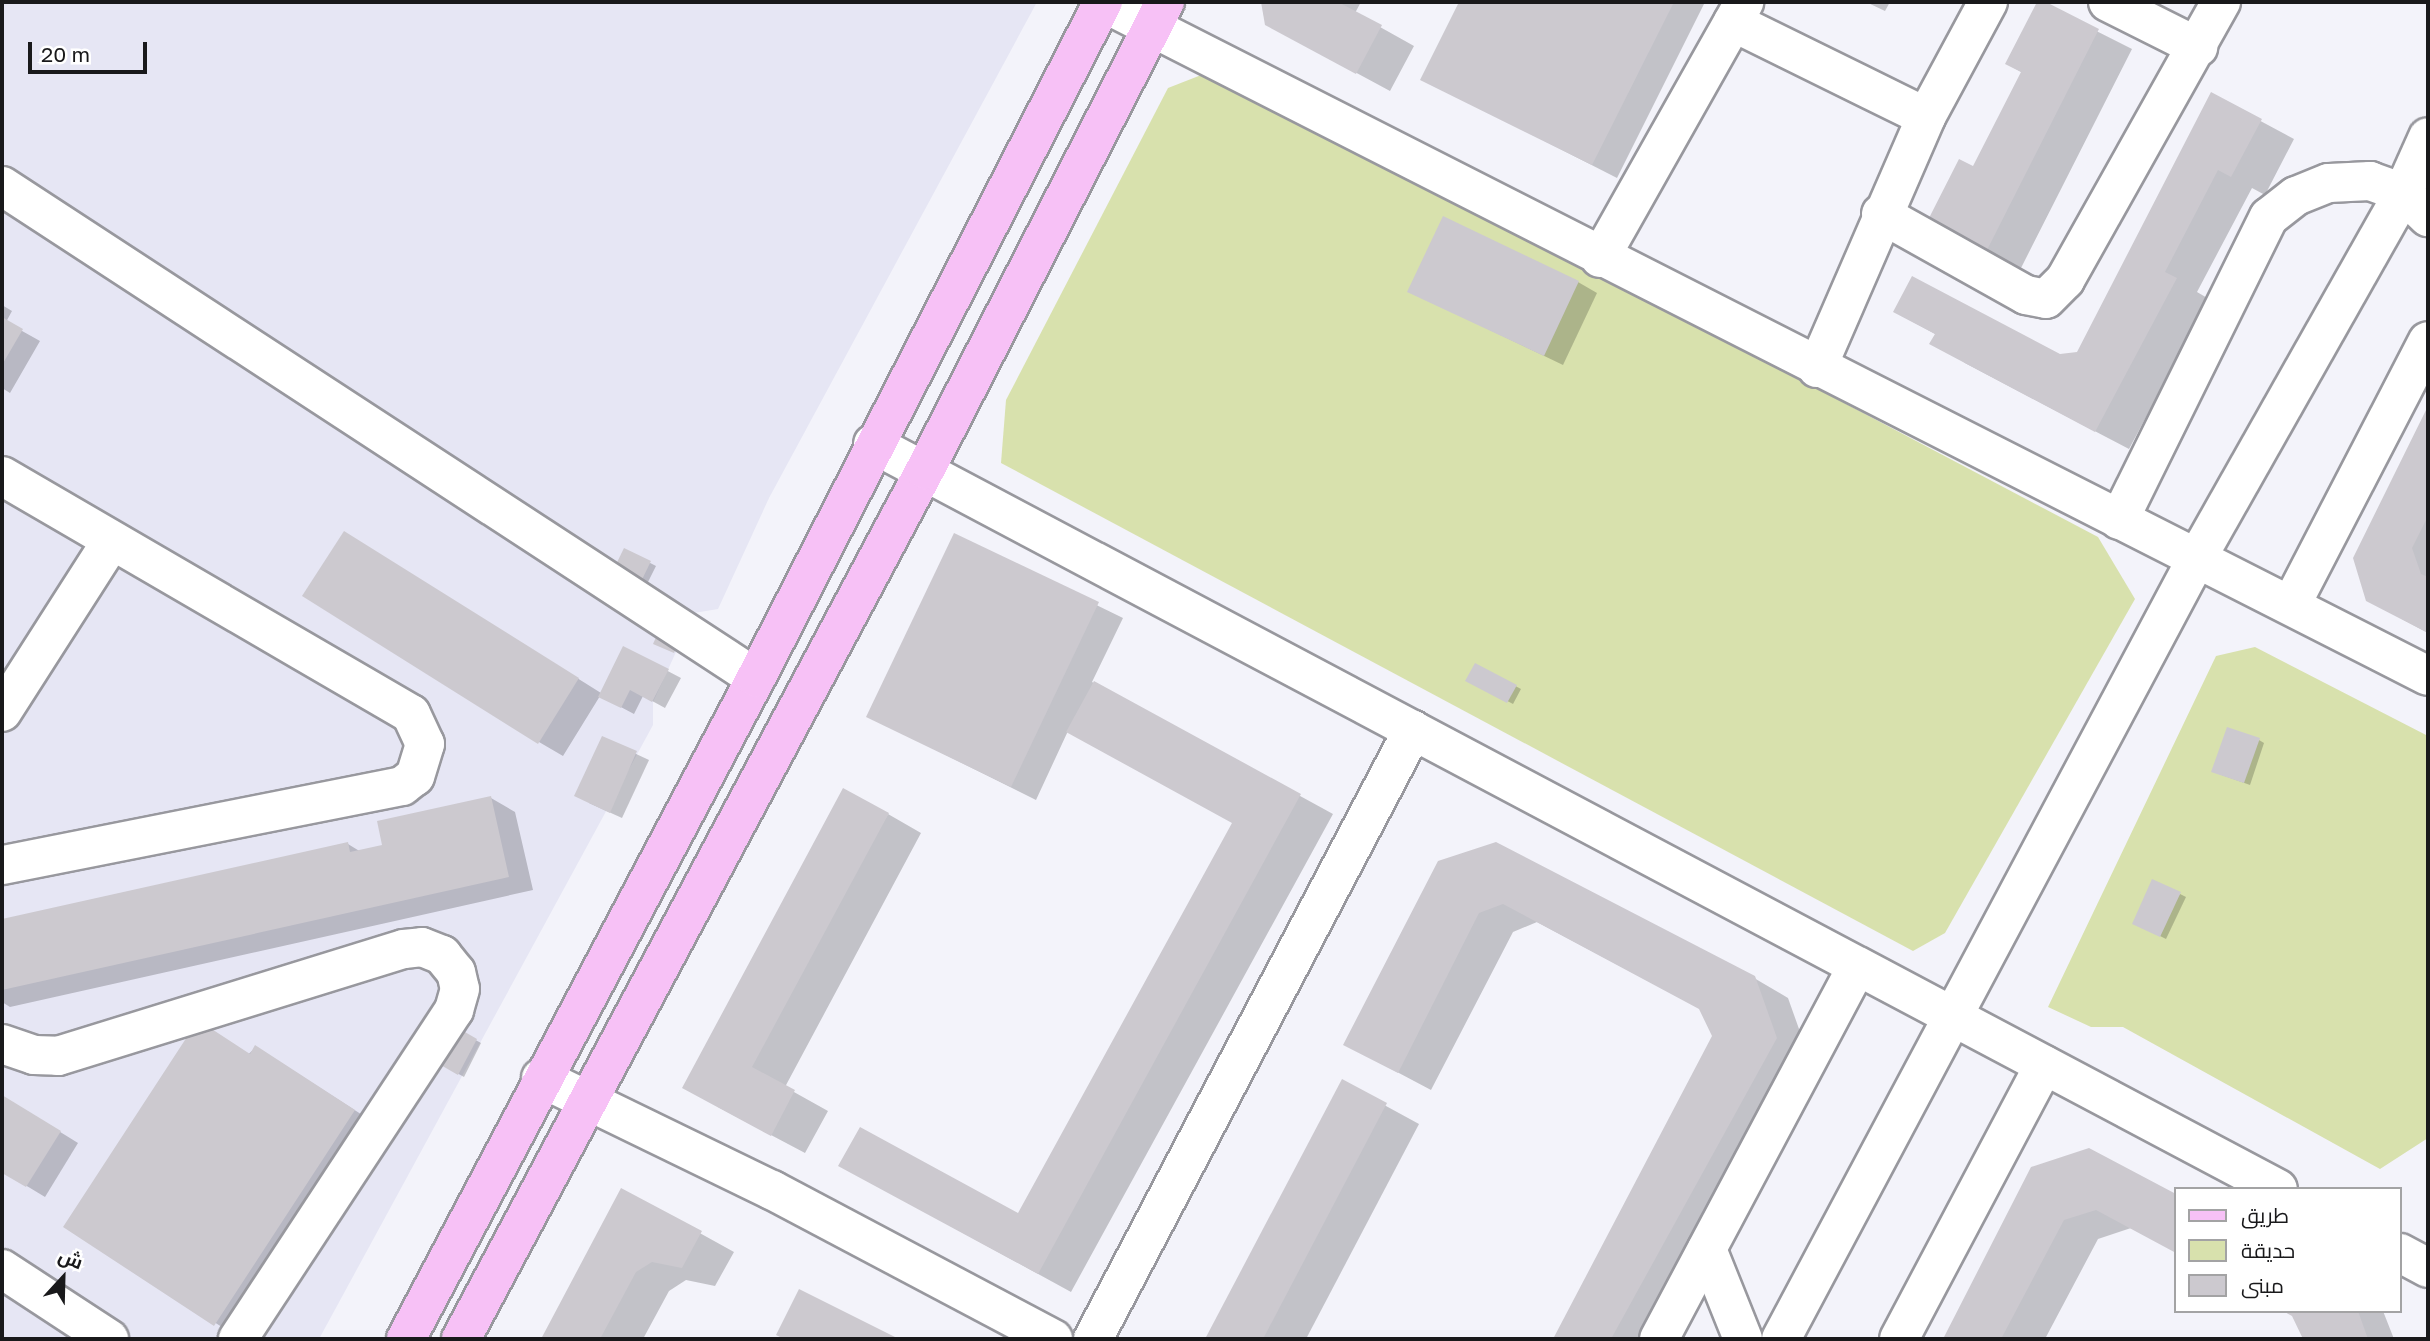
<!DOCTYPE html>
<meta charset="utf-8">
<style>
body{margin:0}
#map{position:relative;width:2430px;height:1341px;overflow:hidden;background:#f3f3fa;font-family:"Golos Text",Cairo,sans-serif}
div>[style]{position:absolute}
.built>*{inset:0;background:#e6e6f4}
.green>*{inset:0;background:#d8e1ad}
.shadow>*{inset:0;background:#0003}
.building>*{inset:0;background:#ccc9cf}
.roads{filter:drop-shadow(2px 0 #98989e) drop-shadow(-2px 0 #98989e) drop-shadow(0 2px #98989e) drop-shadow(0 -2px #98989e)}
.minor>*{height:38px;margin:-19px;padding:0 19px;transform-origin:19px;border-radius:19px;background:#fff}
.major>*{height:38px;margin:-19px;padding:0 19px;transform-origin:19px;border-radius:19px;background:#f7c1f6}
span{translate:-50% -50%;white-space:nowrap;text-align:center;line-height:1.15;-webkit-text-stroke:6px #fff;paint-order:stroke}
.frame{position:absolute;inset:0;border:4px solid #19191b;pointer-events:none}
.legend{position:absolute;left:2174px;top:1187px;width:228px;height:126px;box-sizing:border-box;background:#fff;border:2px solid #a3a3a4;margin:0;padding:9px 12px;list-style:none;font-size:21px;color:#19191b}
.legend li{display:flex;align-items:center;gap:14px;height:35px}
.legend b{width:35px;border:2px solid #a3a3a4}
.north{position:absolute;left:28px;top:1243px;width:70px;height:70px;-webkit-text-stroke:5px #fff;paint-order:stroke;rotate:22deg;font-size:19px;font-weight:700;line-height:28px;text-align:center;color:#19191b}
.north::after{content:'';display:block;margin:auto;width:24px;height:32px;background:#19191b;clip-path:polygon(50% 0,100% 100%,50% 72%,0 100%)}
.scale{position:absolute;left:28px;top:42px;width:119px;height:32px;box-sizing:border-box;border:4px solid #19191b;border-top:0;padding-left:9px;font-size:21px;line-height:24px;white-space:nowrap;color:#19191b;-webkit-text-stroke:5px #fff;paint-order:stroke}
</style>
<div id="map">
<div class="built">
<i style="clip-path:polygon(2px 2px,1037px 2px,769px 498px,718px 609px,694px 613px,653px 702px,653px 725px,319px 1339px,2px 1339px)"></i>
</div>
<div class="green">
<i style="clip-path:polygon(1214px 70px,2098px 537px,2135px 599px,1945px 933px,1913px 951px,1001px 463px,1006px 400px,1168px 88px)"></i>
<i style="clip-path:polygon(2255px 647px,2428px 736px,2428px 1138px,2380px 1169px,2123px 1027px,2091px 1027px,2048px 1007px,2216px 656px)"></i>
</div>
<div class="shadow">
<i style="clip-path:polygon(1263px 2px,1361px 2px,1355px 13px,1414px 46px,1390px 91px,1266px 24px)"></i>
<i style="clip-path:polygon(1461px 2px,1705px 2px,1617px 178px,1423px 79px)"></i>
<i style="clip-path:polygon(1866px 2px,1890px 2px,1885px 11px)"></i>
<i style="clip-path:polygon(2039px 2px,2132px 49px,2021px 268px,1964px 239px,1974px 169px,2023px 73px,2007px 64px)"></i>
<i style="clip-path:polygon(2212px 95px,2294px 139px,2265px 195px,2252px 188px,2197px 292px,2209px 299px,2129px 449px,1965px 363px,1937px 335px,1895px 312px,2060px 356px,2078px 353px)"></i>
<i style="clip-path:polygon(1578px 282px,1597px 293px,1563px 365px,1409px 291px)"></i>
<i style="clip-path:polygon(2px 305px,12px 311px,6px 322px,40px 341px,10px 393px,2px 388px)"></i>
<i style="clip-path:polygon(2428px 410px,2428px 633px,2402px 619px,2355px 559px)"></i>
<i style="clip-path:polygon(955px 536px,1123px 618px,1092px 682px,1333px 814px,1071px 1292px,874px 1184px,1019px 1216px,1234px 823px,1068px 731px,1036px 800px,868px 716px)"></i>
<i style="clip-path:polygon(368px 547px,601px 693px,624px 648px,681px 678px,665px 708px,643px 696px,634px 714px,600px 696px,563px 756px,539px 742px)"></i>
<i style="clip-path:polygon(625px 550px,656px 566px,641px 596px)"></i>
<i style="clip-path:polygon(1476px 665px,1521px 689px,1513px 704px,1468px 680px)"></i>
<i style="clip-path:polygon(602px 738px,649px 760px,622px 818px,589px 803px)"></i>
<i style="clip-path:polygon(2259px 740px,2264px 743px,2250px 785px,2219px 774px)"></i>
<i style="clip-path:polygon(491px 798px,515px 812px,533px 890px,10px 1007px,2px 1002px,2px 921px,348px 844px,361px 852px,384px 846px)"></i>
<i style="clip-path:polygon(888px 814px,921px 833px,785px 1087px,828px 1111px,805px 1153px,718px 1107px)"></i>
<i style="clip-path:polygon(1439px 862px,1754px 978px,1788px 998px,1809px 1057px,1654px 1339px,1555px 1339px,1714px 1036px,1701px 1009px,1537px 922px,1513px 932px,1431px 1090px,1346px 1045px)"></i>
<i style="clip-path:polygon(2180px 894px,2186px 897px,2166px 939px,2140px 926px)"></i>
<i style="clip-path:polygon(459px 1031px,481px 1043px,464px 1077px,441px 1064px)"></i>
<i style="clip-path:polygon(256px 1047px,378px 1125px,239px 1338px,66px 1227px)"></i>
<i style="clip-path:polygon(1342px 1082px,1419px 1124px,1306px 1339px,1207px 1339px)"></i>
<i style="clip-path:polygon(2px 1096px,78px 1143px,45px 1197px,2px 1171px)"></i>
<i style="clip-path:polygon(2089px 1150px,2176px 1196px,2176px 1252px,2131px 1228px,2098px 1239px,2045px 1339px,1945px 1339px,2032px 1169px)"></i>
<i style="clip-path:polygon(622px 1190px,734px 1252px,715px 1286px,686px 1280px,669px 1291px,643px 1339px,543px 1339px)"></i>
<i style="clip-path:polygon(800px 1291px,895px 1339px,786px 1339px,778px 1334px)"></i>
<i style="clip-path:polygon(2285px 1311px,2383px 1311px,2394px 1339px,2305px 1339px,2294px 1316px)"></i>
</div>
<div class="building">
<i style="clip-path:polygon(1261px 2px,1338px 2px,1382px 25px,1356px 74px,1265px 25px)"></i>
<i style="clip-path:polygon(1459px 2px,1674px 2px,1592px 165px,1420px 80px)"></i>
<i style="clip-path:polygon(2037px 2px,2046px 2px,2099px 29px,1987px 250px,1928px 220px,1959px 159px,1973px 166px,2021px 72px,2005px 64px)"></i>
<i style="clip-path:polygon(2211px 92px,2262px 119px,2231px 177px,2218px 170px,2165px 272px,2177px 278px,2095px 432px,1929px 344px,1935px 334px,1893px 312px,1912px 276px,2060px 354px,2077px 352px)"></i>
<i style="clip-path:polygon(1443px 216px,1579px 281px,1544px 356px,1407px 292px)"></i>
<i style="clip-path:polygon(2px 317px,23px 329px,2px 365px)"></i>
<i style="clip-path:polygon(2428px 406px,2428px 516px,2412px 548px,2421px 574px,2428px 577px,2428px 633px,2366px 601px,2353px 558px)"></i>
<i style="clip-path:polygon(344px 531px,579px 678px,538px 744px,302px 596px)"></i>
<i style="clip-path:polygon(954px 533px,1099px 602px,1011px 787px,866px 717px)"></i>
<i style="clip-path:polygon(624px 548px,651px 561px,635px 594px,608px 581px)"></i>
<i style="clip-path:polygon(670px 606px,691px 615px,674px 653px,653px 644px)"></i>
<i style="clip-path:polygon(623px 646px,669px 669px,652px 702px,630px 690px,621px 708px,598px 697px)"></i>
<i style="clip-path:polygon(1475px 663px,1517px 685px,1507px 703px,1465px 681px)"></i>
<i style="clip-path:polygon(1094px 681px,1301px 794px,1038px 1274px,838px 1166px,860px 1127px,1018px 1213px,1232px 823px,1066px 732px)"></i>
<i style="clip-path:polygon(2227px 727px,2260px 738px,2244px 783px,2211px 772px)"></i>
<i style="clip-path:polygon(602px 736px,637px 751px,610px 813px,574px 796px)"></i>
<i style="clip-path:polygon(843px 788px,889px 813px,752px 1067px,795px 1090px,771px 1136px,682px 1088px)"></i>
<i style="clip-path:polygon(491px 796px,509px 877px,2px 990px,2px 919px,348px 842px,350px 852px,382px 845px,377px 821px)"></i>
<i style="clip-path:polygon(1496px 842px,1755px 976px,1777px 1038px,1611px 1339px,1553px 1339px,1712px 1036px,1699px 1009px,1503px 904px,1479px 913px,1398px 1073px,1343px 1045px,1438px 861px)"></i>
<i style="clip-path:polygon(2152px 879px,2181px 892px,2160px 937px,2132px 924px)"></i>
<i style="clip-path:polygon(198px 1020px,250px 1054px,255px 1045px,355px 1110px,214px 1326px,63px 1227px)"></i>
<i style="clip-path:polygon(458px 1028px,477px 1039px,458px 1075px,439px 1064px)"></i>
<i style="clip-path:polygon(1342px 1079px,1387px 1103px,1263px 1339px,1205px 1339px)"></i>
<i style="clip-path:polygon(2px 1095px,61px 1131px,26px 1187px,2px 1173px)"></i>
<i style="clip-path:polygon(2089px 1148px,2176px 1194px,2176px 1253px,2096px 1210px,2064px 1220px,2001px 1339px,1943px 1339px,2031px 1167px)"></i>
<i style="clip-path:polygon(621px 1188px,702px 1231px,682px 1268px,652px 1262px,636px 1272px,600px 1339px,541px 1339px)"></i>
<i style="clip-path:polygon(799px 1289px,899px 1339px,784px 1339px,776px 1335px)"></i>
<i style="clip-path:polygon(2283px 1311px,2358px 1311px,2368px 1339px,2303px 1339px,2292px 1316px)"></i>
</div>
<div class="roads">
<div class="minor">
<i style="left:1102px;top:2px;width:1487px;rotate:26.94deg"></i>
<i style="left:2108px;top:2px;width:101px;rotate:26.6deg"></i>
<i style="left:1733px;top:22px;width:215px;rotate:26.2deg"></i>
<i style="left:2px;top:186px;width:900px;rotate:33.13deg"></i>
<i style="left:1881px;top:214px;width:166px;rotate:29.2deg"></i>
<i style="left:2026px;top:295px;width:20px;rotate:11deg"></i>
<i style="left:2046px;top:299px;width:27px;rotate:-45deg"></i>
<i style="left:2065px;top:280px;width:319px;rotate:-60.7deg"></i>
<i style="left:1600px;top:258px;width:294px;rotate:-60.6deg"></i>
<i style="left:1817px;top:368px;width:274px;rotate:-66.5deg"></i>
<i style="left:1926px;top:117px;width:131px;rotate:-61.7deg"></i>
<i style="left:873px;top:444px;width:1590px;rotate:27.93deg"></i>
<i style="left:2px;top:476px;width:473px;rotate:30.2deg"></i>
<i style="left:411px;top:714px;width:33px;rotate:65deg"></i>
<i style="left:425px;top:744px;width:34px;rotate:107deg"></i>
<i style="left:415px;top:776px;width:16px;rotate:142deg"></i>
<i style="left:402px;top:786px;width:408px;rotate:168.8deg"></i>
<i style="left:2119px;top:520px;width:338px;rotate:-63.7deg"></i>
<i style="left:2269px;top:217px;width:34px;rotate:-38deg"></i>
<i style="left:2296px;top:196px;width:35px;rotate:-22deg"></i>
<i style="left:2329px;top:183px;width:41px;rotate:-2.8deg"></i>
<i style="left:2370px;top:181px;width:35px;rotate:20deg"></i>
<i style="left:2403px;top:193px;width:35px;rotate:44deg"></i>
<i style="left:2291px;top:605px;width:297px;rotate:-62.6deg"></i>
<i style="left:2px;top:712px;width:201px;rotate:-57.4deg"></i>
<i style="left:2px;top:1044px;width:34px;rotate:19deg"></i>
<i style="left:34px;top:1055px;width:24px;rotate:2deg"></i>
<i style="left:58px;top:1056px;width:362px;rotate:-17.2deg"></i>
<i style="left:404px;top:949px;width:18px;rotate:-6deg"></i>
<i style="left:422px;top:947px;width:22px;rotate:22deg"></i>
<i style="left:442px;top:955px;width:22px;rotate:51deg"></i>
<i style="left:456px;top:972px;width:17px;rotate:77deg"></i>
<i style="left:460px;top:989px;width:22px;rotate:106deg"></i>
<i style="left:454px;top:1010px;width:394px;rotate:123.3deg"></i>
<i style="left:541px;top:1078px;width:257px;rotate:25.9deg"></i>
<i style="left:772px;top:1190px;width:318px;rotate:27.9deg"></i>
<i style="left:1707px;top:1249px;width:97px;rotate:68.2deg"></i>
<i style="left:2400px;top:1253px;width:32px;rotate:28deg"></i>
<i style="left:2px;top:1269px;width:128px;rotate:33.2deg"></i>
<i style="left:1093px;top:1339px;width:688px;rotate:-62.28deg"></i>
<i style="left:1659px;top:1339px;width:422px;rotate:-62deg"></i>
<i style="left:1781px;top:1339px;width:887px;rotate:-61.96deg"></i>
<i style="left:2198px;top:556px;width:417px;rotate:-60.5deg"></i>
<i style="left:2403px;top:193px;width:61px;rotate:-65.9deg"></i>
<i style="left:1899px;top:1339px;width:310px;rotate:-62.1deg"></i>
</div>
<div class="major">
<i style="left:406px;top:1339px;width:748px;rotate:-62.1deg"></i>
<i style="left:756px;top:678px;width:760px;rotate:-62.83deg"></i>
<i style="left:461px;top:1339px;width:985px;rotate:-61.9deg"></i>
<i style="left:925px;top:470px;width:526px;rotate:-62.85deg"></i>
</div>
</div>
<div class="frame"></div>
<ul class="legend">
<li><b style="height:9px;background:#f7c1f6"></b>طريق</li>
<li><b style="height:19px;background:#d8e1ad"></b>حديقة</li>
<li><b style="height:19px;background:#ccc9cf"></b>مبنى</li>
</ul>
<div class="north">ش</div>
<div class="scale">20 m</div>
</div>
